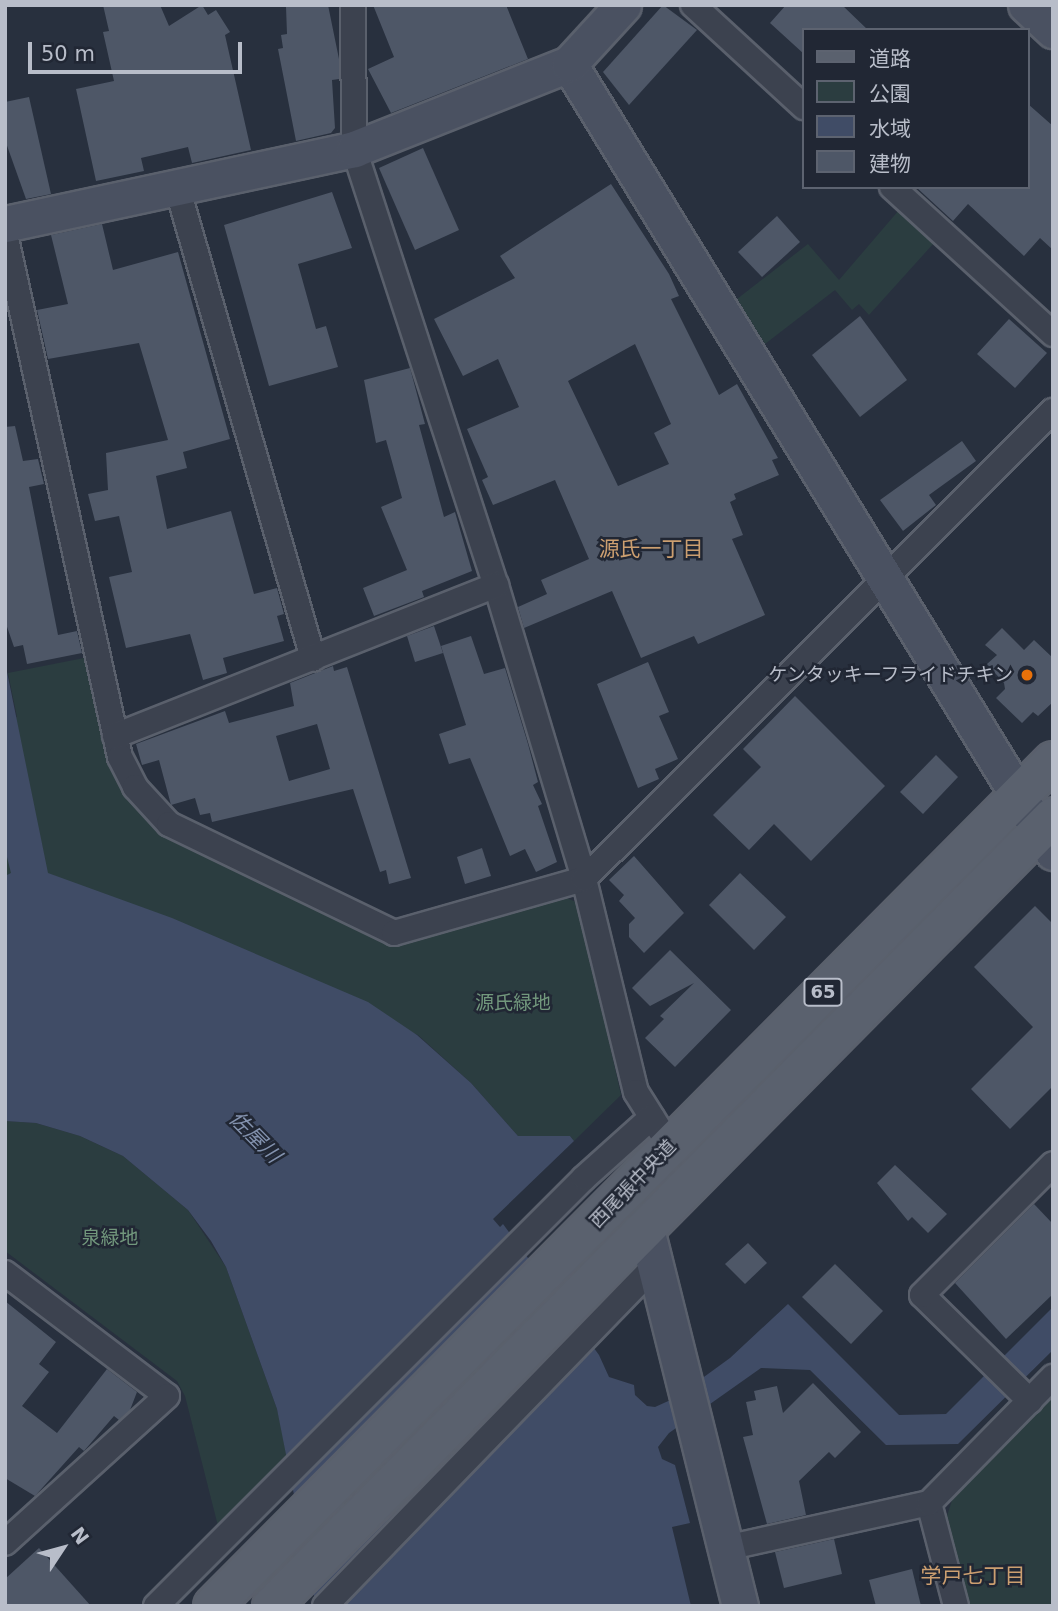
<!DOCTYPE html>
<meta charset="utf-8">
<style>
body{margin:0}
#map{position:relative;width:1058px;height:1611px;overflow:hidden;background:#28303e;font-family:"DejaVu Sans","Noto Sans JP",sans-serif}
div>[style]{position:absolute}
.green>*{inset:0;background:#2b3d40}
.water>*{inset:0;background:#404c66}
.building>*{inset:0;background:#4e5767}
.roads{filter:drop-shadow(2px 0 #5a606c) drop-shadow(-2px 0 #5a606c) drop-shadow(0 2px #5a606c) drop-shadow(0 -2px #5a606c)}
.street>*{height:24px;margin:-12px;padding:0 12px;transform-origin:12px;border-radius:12px;background:#3c424f}
.secondary>*{height:35px;margin:-17.5px;padding:0 17.5px;transform-origin:17.5px;border-radius:17.5px;background:#4a5161}
.primary>*{height:38px;margin:-19px;padding:0 19px;transform-origin:19px;border-radius:19px;background:#5a616e}
.dots>*{width:19px;height:19px;translate:-50% -50%;box-sizing:border-box;border:4px solid #212734;border-radius:50%}
span{translate:-50% -50%;white-space:nowrap;text-align:center;line-height:1.15;-webkit-text-stroke:5px #212734;paint-order:stroke}
.shield-label span{padding:2px 5px;background:#212734;border:2px solid;border-radius:5px;-webkit-text-stroke-width:0}
.shield-label{font-size:18px;color:#b8bdc9;font-weight:700}
.poi-label{font-size:19px;color:#b8bdc9}
.right{translate:-100% -50%;text-align:right}
.park-label{font-size:19px;color:#72987d}
.street-label{font-size:19px;color:#b8bdc9}
.neighbourhood-label{font-size:21px;color:#cc9f70}
.water-label{font-size:21px;color:#8392ae;font-style:italic}
.frame{position:absolute;inset:0;border:7px solid #b8bdc9;pointer-events:none}
.legend{position:absolute;left:802px;top:28px;width:228px;height:161px;box-sizing:border-box;background:#212734;border:2px solid #5d6370;margin:0;padding:9px 12px;list-style:none;font-size:21px;color:#b8bdc9}
.legend li{display:flex;align-items:center;gap:14px;height:35px}
.legend b{width:35px;border:2px solid #5d6370}
.north{position:absolute;left:28px;top:1513px;width:70px;height:70px;-webkit-text-stroke:5px #212734;paint-order:stroke;rotate:54deg;font-size:19px;font-weight:700;line-height:28px;text-align:center;color:#b8bdc9}
.north::after{content:'';display:block;margin:auto;width:24px;height:32px;background:#b8bdc9;clip-path:polygon(50% 0,100% 100%,50% 72%,0 100%)}
.scale{position:absolute;left:28px;top:42px;width:214px;height:32px;box-sizing:border-box;border:4px solid #b8bdc9;border-top:0;padding-left:9px;font-size:21px;line-height:24px;white-space:nowrap;color:#b8bdc9;-webkit-text-stroke:5px #212734;paint-order:stroke}
</style>
<div id="map">
<div class="green">
<i style="clip-path:polygon(899px 210px,934px 243px,869px 315px,859px 304px,852px 310px,835px 290px,765px 344px,737px 299px,808px 244px,839px 280px)"></i>
<i style="clip-path:polygon(84px 658px,106px 758px,125px 794px,164px 837px,395px 946px,565px 897px,578px 903px,621px 1095px,574px 1141px,570px 1136px,518px 1136px,471px 1083px,418px 1035px,11px 874px,5px 876px,5px 720px,17px 717px,8px 673px)"></i>
<i style="clip-path:polygon(5px 1121px,36px 1123px,80px 1136px,123px 1156px,188px 1210px,226px 1267px,277px 1409px,288px 1455px,218px 1526px,185px 1396px,177px 1381px,5px 1251px)"></i>
<i style="clip-path:polygon(1053px 1397px,1053px 1606px,969px 1606px,947px 1516px,953px 1497px)"></i>
</div>
<div class="water">
<i style="clip-path:polygon(5px 662px,48px 873px,172px 918px,368px 1002px,417px 1035px,471px 1083px,518px 1136px,570px 1136px,574px 1141px,493px 1219px,500px 1227px,503px 1224px,599px 1355px,609px 1377px,634px 1385px,635px 1395px,647px 1406px,655px 1407px,675px 1398px,730px 1358px,788px 1304px,899px 1415px,946px 1414px,1053px 1307px,1053px 1350px,958px 1444px,886px 1445px,810px 1370px,761px 1368px,669px 1433px,658px 1447px,662px 1459px,675px 1465px,690px 1523px,672px 1527px,691px 1606px,316px 1606px,277px 1409px,226px 1267px,211px 1241px,188px 1210px,123px 1156px,80px 1136px,36px 1123px,5px 1121px,5px 876px,11px 873px,5px 849px)"></i>
</div>
<div class="building">
<i style="clip-path:polygon(103px 5px,160px 5px,169px 26px,202px 5px,208px 15px,216px 10px,230px 32px,225px 35px,251px 150px,192px 163px,188px 147px,141px 158px,144px 171px,96px 181px,76px 89px,114px 81px,103px 32px,109px 31px)"></i>
<i style="clip-path:polygon(328px 5px,339px 59px,339px 79px,332px 80px,335px 128px,331px 133px,296px 141px,278px 49px,283px 48px,281px 35px,287px 34px,286px 7px)"></i>
<i style="clip-path:polygon(373px 5px,506px 5px,528px 59px,391px 113px,368px 69px,394px 57px)"></i>
<i style="clip-path:polygon(663px 5px,697px 30px,629px 105px,603px 72px)"></i>
<i style="clip-path:polygon(786px 5px,842px 5px,868px 30px,804px 30px,804px 54px,770px 23px)"></i>
<i style="clip-path:polygon(29px 97px,51px 194px,26px 199px,5px 140px,5px 102px)"></i>
<i style="clip-path:polygon(1028px 104px,1053px 126px,1053px 250px,1040px 238px,1024px 256px,968px 204px,953px 221px,916px 187px,1028px 187px)"></i>
<i style="clip-path:polygon(423px 148px,459px 230px,415px 250px,379px 168px)"></i>
<i style="clip-path:polygon(evenodd,611px 184px,669px 274px,679px 296px,671px 299px,719px 395px,737px 384px,778px 458px,772px 460px,779px 475px,734px 494px,736px 499px,730px 502px,743px 535px,732px 539px,765px 615px,698px 644px,694px 636px,641px 658px,612px 591px,524px 628px,518px 607px,547px 594px,541px 580px,589px 559px,555px 480px,493px 505px,482px 480px,488px 477px,467px 429px,519px 407px,498px 359px,463px 376px,434px 319px,515px 278px,500px 256px,611px 184px,635px 344px,671px 424px,654px 433px,669px 464px,618px 486px,568px 381px,635px 344px)"></i>
<i style="clip-path:polygon(332px 192px,352px 248px,298px 264px,316px 329px,326px 326px,338px 367px,269px 386px,224px 225px)"></i>
<i style="clip-path:polygon(777px 216px,800px 242px,762px 277px,738px 252px)"></i>
<i style="clip-path:polygon(102px 224px,113px 270px,178px 252px,230px 439px,183px 452px,187px 468px,156px 476px,167px 529px,231px 511px,254px 594px,277px 588px,284px 614px,277px 616px,284px 641px,223px 658px,227px 673px,203px 680px,190px 634px,126px 648px,109px 577px,132px 572px,119px 516px,95px 521px,88px 494px,108px 490px,106px 453px,168px 440px,139px 343px,48px 359px,42px 332px,37px 310px,68px 304px,51px 235px)"></i>
<i style="clip-path:polygon(860px 316px,907px 380px,860px 417px,812px 355px)"></i>
<i style="clip-path:polygon(1009px 319px,1047px 353px,1015px 388px,977px 354px)"></i>
<i style="clip-path:polygon(410px 368px,425px 424px,419px 425px,444px 517px,455px 512px,472px 571px,422px 591px,424px 597px,374px 616px,363px 588px,407px 570px,381px 507px,402px 498px,386px 440px,376px 443px,364px 380px)"></i>
<i style="clip-path:polygon(15px 426px,23px 461px,38px 459px,44px 484px,29px 487px,58px 635px,77px 631px,82px 653px,27px 664px,23px 645px,14px 647px,5px 621px,5px 427px)"></i>
<i style="clip-path:polygon(962px 441px,976px 461px,929px 495px,936px 505px,903px 531px,880px 500px)"></i>
<i style="clip-path:polygon(434px 626px,443px 653px,415px 662px,407px 636px)"></i>
<i style="clip-path:polygon(1002px 628px,1024px 650px,1034px 640px,1053px 658px,1053px 702px,1038px 716px,1033px 712px,1022px 723px,996px 698px,1005px 689px,1004px 683px,987px 664px,997px 655px,985px 645px)"></i>
<i style="clip-path:polygon(471px 636px,484px 674px,505px 668px,528px 744px,538px 782px,533px 785px,542px 804px,538px 806px,557px 862px,536px 872px,525px 849px,510px 856px,470px 758px,449px 764px,439px 734px,466px 725px,441px 646px)"></i>
<i style="clip-path:polygon(648px 662px,669px 712px,659px 716px,678px 759px,655px 769px,659px 779px,638px 788px,597px 684px)"></i>
<i style="clip-path:polygon(evenodd,333px 666px,334px 671px,347px 667px,411px 878px,389px 884px,386px 870px,380px 872px,353px 789px,212px 822px,210px 813px,200px 815px,195px 798px,171px 805px,159px 760px,142px 765px,136px 744px,225px 711px,229px 723px,294px 706px,290px 683px,333px 666px,317px 724px,330px 769px,289px 781px,276px 736px,317px 724px)"></i>
<i style="clip-path:polygon(795px 696px,885px 786px,811px 861px,774px 824px,749px 850px,713px 815px,761px 767px,743px 749px)"></i>
<i style="clip-path:polygon(936px 755px,958px 777px,923px 814px,900px 792px)"></i>
<i style="clip-path:polygon(482px 848px,491px 876px,465px 884px,457px 857px)"></i>
<i style="clip-path:polygon(634px 856px,684px 913px,644px 953px,629px 937px,629px 924px,635px 918px,619px 901px,624px 895px,609px 880px)"></i>
<i style="clip-path:polygon(740px 873px,786px 917px,754px 950px,709px 905px)"></i>
<i style="clip-path:polygon(1035px 906px,1053px 924px,1053px 1086px,1010px 1129px,971px 1089px,1033px 1027px,974px 967px)"></i>
<i style="clip-path:polygon(670px 950px,731px 1010px,675px 1067px,645px 1038px,664px 1019px,660px 1016px,694px 983px,650px 1006px,632px 988px)"></i>
<i style="clip-path:polygon(895px 1165px,947px 1214px,928px 1233px,912px 1217px,908px 1221px,877px 1183px)"></i>
<i style="clip-path:polygon(1034px 1204px,1053px 1224px,1053px 1294px,1006px 1339px,955px 1283px)"></i>
<i style="clip-path:polygon(748px 1243px,767px 1263px,745px 1284px,725px 1264px)"></i>
<i style="clip-path:polygon(835px 1264px,883px 1311px,851px 1344px,802px 1297px)"></i>
<i style="clip-path:polygon(5px 1301px,56px 1342px,39px 1364px,49px 1372px,22px 1406px,57px 1433px,107px 1369px,137px 1392px,130px 1410px,119px 1420px,114px 1416px,84px 1451px,79px 1447px,35px 1496px,5px 1478px)"></i>
<i style="clip-path:polygon(813px 1383px,861px 1432px,835px 1458px,829px 1452px,799px 1481px,806px 1515px,767px 1524px,743px 1437px,753px 1435px,746px 1402px,756px 1400px,754px 1391px,777px 1386px,783px 1413px)"></i>
<i style="clip-path:polygon(834px 1539px,842px 1574px,784px 1588px,775px 1552px)"></i>
<i style="clip-path:polygon(39px 1548px,91px 1606px,5px 1606px,5px 1579px)"></i>
<i style="clip-path:polygon(912px 1569px,921px 1606px,876px 1606px,869px 1580px)"></i>
</div>
<div class="roads">
<div class="street">
<i style="left:353px;top:5px;width:144px;rotate:89.6deg"></i>
<i style="left:354px;top:149px;width:459px;rotate:72deg"></i>
<i style="left:496px;top:585px;width:307px;rotate:73.3deg"></i>
<i style="left:584px;top:879px;width:219px;rotate:76.3deg"></i>
<i style="left:636px;top:1092px;width:64px;rotate:57.8deg"></i>
<i style="left:693px;top:5px;width:151px;rotate:42.6deg"></i>
<i style="left:177px;top:187px;width:491px;rotate:73.9deg"></i>
<i style="left:892px;top:187px;width:218px;rotate:42.4deg"></i>
<i style="left:5px;top:234px;width:535px;rotate:77.6deg"></i>
<i style="left:120px;top:757px;width:34px;rotate:63deg"></i>
<i style="left:135px;top:787px;width:50px;rotate:47.4deg"></i>
<i style="left:169px;top:824px;width:250px;rotate:25.8deg"></i>
<i style="left:394px;top:933px;width:198px;rotate:-15.9deg"></i>
<i style="left:584px;top:879px;width:663px;rotate:-44.94deg"></i>
<i style="left:115px;top:736px;width:410px;rotate:-21.6deg"></i>
<i style="left:5px;top:1273px;width:203px;rotate:37.2deg"></i>
<i style="left:167px;top:1396px;width:219px;rotate:137.8deg"></i>
<i style="left:1030px;top:1401px;width:151px;rotate:-135.5deg"></i>
<i style="left:922px;top:1295px;width:185px;rotate:-45deg"></i>
<i style="left:929px;top:1503px;width:106px;rotate:75.3deg"></i>
<i style="left:726px;top:1548px;width:208px;rotate:-12.5deg"></i>
<i style="left:929px;top:1503px;width:177px;rotate:-45.5deg"></i>
<i style="left:156px;top:1606px;width:605px;rotate:-45deg"></i>
<i style="left:584px;top:1178px;width:91px;rotate:-41.9deg"></i>
<i style="left:325px;top:1606px;width:479px;rotate:-45.9deg"></i>
</div>
<div class="secondary">
<i style="left:1026px;top:5px;width:37px;rotate:43deg"></i>
<i style="left:569px;top:64px;width:925px;rotate:58.44deg"></i>
<i style="left:5px;top:224px;width:357px;rotate:-12.1deg"></i>
<i style="left:354px;top:149px;width:231px;rotate:-21.6deg"></i>
<i style="left:569px;top:64px;width:80px;rotate:-47.5deg"></i>
<i style="left:646px;top:1229px;width:389px;rotate:76deg"></i>
</div>
<div class="primary">
<i style="left:213px;top:1606px;width:1191px;rotate:-45.17deg"></i>
<i style="left:272px;top:1606px;width:1110px;rotate:-45.29deg"></i>
</div>
</div>
<div class="dots">
<i style="left:1027px;top:675px;background:#e8710a"></i>
</div>
<div class="shield-label">
<span style="left:823px;top:992px">65</span>
</div>
<div class="poi-label">
<span class="right" style="left:1013px;top:675px">ケンタッキーフライドチキン</span>
</div>
<div class="park-label">
<span style="left:513px;top:1003px">源氏緑地</span>
<span style="left:110px;top:1238px">泉緑地</span>
</div>
<div class="street-label">
<span style="left:633px;top:1184px;rotate:-46deg">西尾張中央道</span>
</div>
<div class="neighbourhood-label">
<span style="left:651px;top:549px">源氏一丁目</span>
<span style="left:973px;top:1576px">学戸七丁目</span>
</div>
<div class="water-label">
<span style="left:255px;top:1137px;rotate:45deg">佐屋川</span>
</div>
<div class="frame"></div>
<ul class="legend">
<li><b style="height:9px;background:#5a616e"></b>道路</li>
<li><b style="height:19px;background:#2b3d40"></b>公園</li>
<li><b style="height:19px;background:#404c66"></b>水域</li>
<li><b style="height:19px;background:#4e5767"></b>建物</li>
</ul>
<div class="north">N</div>
<div class="scale">50 m</div>
</div>
